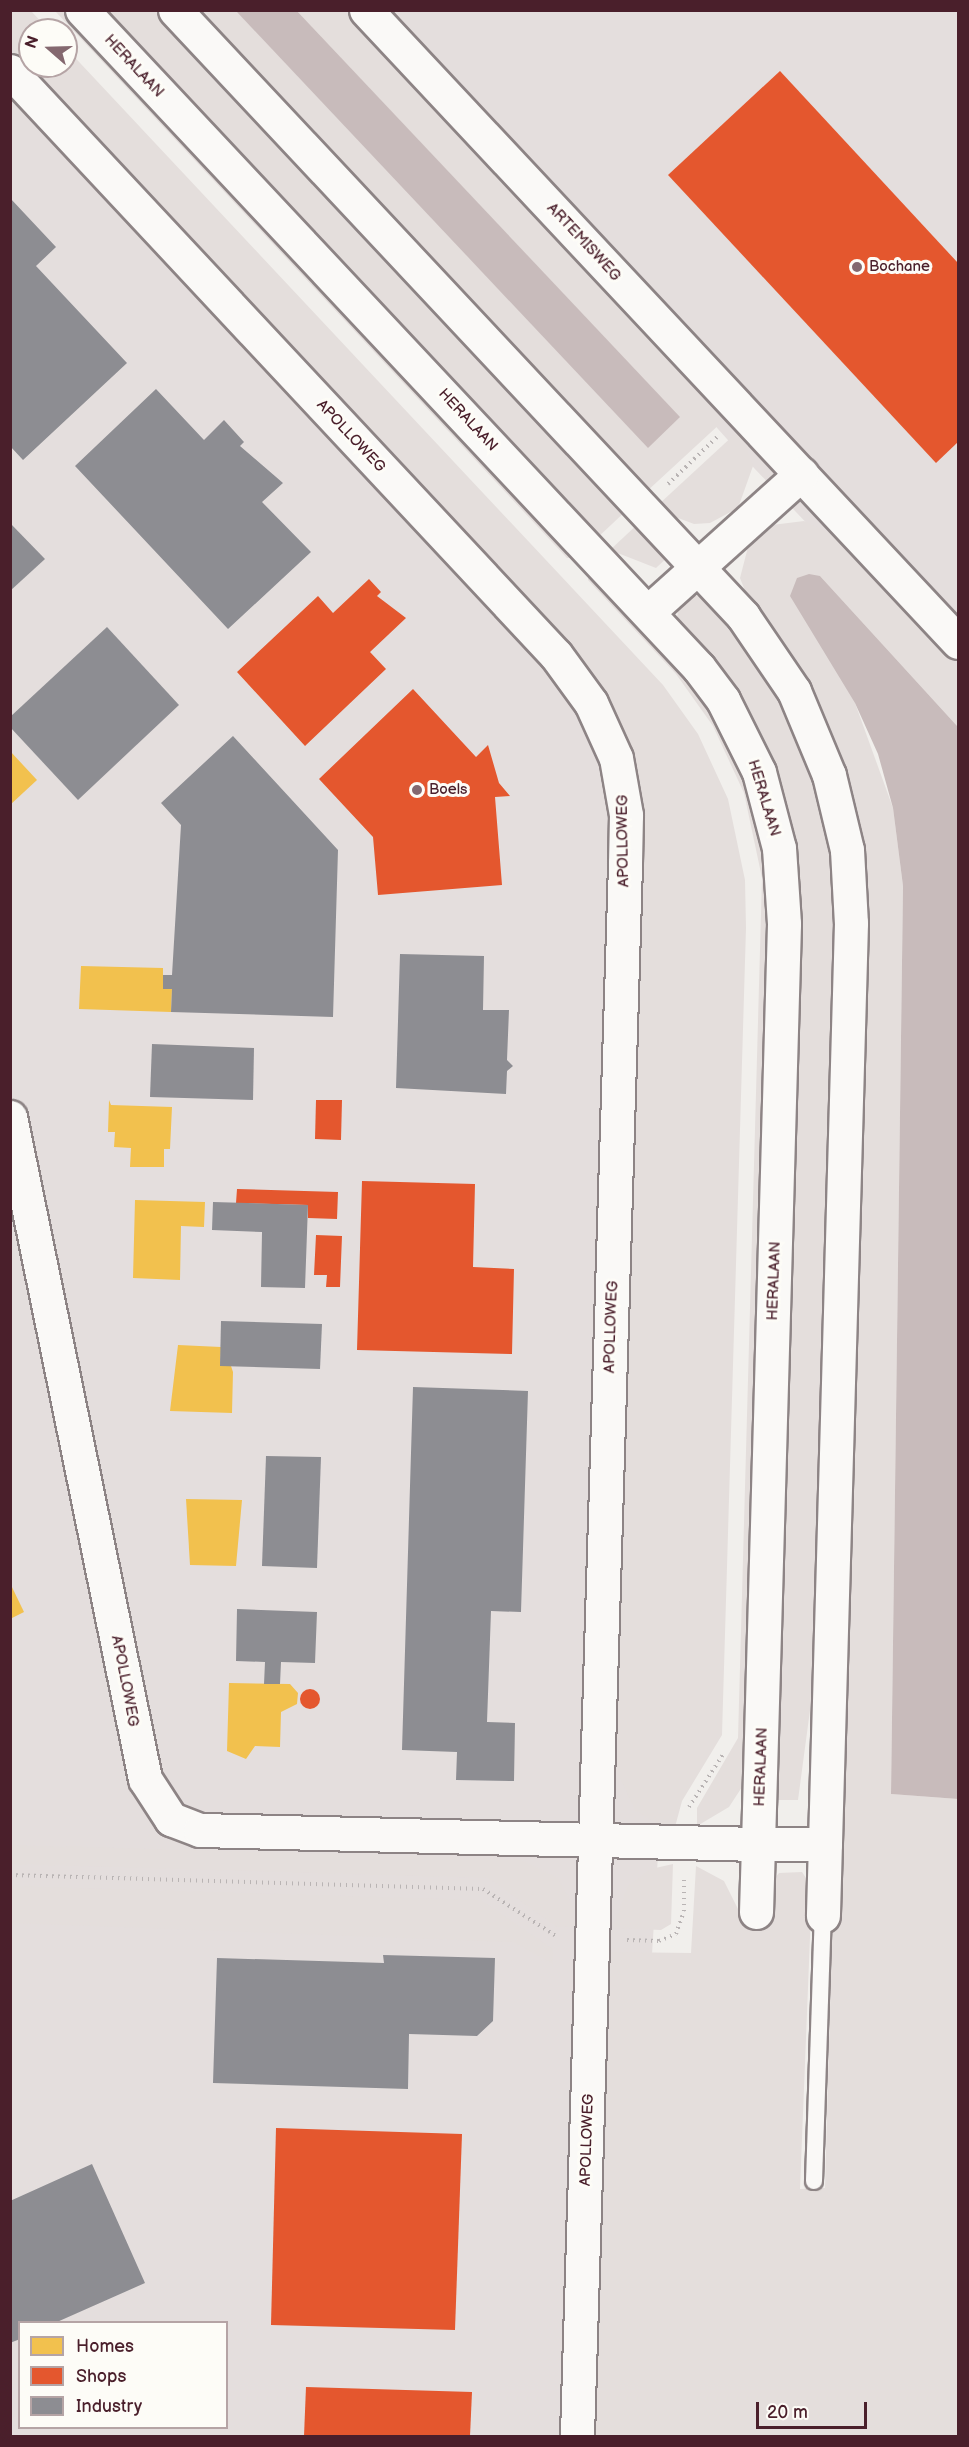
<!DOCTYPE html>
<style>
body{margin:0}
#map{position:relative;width:969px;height:2447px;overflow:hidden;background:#f1efec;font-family:"Balsamiq Sans",sans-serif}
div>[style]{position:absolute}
.built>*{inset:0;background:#e4dedd}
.green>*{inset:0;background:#e4dedc}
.water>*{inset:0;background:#c8bbbb}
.homes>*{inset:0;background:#f2c14e}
.shops>*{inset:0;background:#e4572e}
.round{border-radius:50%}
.industry>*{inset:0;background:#8d8d92}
.path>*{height:4px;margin-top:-2px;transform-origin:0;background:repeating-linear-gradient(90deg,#b9b4b4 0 1.5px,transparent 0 6px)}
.roads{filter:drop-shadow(2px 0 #8d8485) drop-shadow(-2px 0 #8d8485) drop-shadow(0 2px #8d8485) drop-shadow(0 -2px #8d8485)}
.lane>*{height:16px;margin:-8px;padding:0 8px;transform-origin:8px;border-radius:8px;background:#faf9f7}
.street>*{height:33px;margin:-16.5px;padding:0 16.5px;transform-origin:16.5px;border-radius:16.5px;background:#faf9f7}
.secondary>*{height:33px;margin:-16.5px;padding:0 16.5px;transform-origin:16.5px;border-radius:16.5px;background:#faf9f7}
.dots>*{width:16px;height:16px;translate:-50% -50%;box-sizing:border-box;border:3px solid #fdfcf7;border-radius:50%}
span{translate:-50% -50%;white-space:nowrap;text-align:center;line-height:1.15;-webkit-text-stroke:6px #fdfcf7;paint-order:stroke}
.street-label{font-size:15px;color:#4a1f2b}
.poi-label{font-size:15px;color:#4a1f2b}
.left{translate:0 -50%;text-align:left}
.frame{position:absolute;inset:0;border:12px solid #4a1f2b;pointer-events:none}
.legend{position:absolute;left:18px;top:2321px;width:210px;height:108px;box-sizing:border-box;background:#fdfcf7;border:2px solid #b5a4a5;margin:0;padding:8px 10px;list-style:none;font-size:18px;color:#4a1f2b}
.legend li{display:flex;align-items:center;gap:12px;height:30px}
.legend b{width:30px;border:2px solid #b5a4a5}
.north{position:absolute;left:18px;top:18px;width:60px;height:60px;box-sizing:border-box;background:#fdfcf7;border:2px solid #b5a4a5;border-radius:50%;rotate:290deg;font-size:16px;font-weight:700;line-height:24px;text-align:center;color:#4a1f2b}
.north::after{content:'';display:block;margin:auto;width:21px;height:27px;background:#84686f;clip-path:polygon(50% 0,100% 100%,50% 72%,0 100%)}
.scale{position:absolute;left:756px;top:2402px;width:111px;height:27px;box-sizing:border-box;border:3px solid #4a1f2b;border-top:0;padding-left:8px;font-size:18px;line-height:21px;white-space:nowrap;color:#4a1f2b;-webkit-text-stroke:4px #fdfcf7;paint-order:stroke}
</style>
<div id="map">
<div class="built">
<i style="clip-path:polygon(331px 11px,958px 11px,958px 682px,735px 448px,527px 215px)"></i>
<i style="clip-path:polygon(evenodd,10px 26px,30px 66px,626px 695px,649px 748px,665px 1739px,623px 2436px,11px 2436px,10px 26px,20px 2322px,226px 2322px,226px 2428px,20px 2428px,20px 2322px)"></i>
</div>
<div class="green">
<i style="clip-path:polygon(11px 11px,31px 11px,49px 30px,30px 30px,30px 66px,66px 66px,66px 48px,663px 685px,698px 734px,728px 799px,745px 880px,746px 928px,722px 1735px,682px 1801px,675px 1827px,659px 1825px,635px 1810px,616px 1769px,645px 842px,640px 782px,623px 725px,571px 644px,11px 47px)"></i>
<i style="clip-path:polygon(55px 11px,68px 11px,576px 558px,567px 558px)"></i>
<i style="clip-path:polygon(101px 11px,160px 11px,628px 509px,596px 539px)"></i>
<i style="clip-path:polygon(193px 11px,236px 11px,679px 417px,297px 11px,343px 11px,723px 415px,722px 422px,645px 493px)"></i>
<i style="clip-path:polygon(736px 433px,743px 437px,753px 466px,738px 508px,710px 523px,694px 524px,665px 513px,658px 505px)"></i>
<i style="clip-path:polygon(804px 521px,832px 534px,958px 668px,958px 727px,820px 576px,855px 703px,893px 808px,903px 886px,891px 1794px,958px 1799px,958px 2436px,596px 2436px,611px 1952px,691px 1953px,696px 1866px,724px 1881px,742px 1917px,779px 1873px,802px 1872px,812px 1887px,800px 2189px,825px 2188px,861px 887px,740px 578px,748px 547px,759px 534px,772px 525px)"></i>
<i style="clip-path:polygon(640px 522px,670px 555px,656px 568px,610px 550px)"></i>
<i style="clip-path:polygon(588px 571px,690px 675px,749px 777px,771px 875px,744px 1784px,729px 1807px,697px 1826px,697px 1808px,738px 1738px,762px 878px,744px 793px,713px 726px,676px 674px,588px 580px)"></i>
<i style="clip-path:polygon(694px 596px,705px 596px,760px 659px,814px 764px,840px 896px,817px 1658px,798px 1800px,770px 1800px,795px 885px,677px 620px,678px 609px)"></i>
<i style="clip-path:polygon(11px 1845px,520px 1859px,558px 1878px,573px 1905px,575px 1926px,557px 1927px,488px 1878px,11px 1864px)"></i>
<i style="clip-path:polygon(673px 1864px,671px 1924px,661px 1930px,612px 1928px,628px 1886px,651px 1869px)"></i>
<i style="clip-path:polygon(11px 1886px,481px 1900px,553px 1949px,553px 1964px,513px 1942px,11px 1923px)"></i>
</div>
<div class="water">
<i style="clip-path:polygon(236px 11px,297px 11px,680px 417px,648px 448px)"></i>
<i style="clip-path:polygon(809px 574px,820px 576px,958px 727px,958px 1799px,891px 1794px,903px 886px,893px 808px,878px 754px,855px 703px,790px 596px,797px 578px)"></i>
</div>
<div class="homes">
<i style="clip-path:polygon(10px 751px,37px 780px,10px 805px)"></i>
<i style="clip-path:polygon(81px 966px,163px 968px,163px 989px,172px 989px,171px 1012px,79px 1009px)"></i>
<i style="clip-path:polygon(109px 1100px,111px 1105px,172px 1107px,170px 1149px,164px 1149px,164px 1167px,130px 1167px,131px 1148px,114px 1147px,115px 1132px,108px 1132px)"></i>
<i style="clip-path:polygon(135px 1200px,205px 1202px,204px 1227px,181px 1226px,180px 1280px,133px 1278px)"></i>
<i style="clip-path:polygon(178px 1345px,221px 1347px,220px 1366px,231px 1366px,233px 1372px,232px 1413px,170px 1411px)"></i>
<i style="clip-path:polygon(186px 1499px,242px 1500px,236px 1566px,190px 1565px)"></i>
<i style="clip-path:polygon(10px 1583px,24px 1612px,10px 1619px)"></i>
<i style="clip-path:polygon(229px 1683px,290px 1684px,298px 1693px,297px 1704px,281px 1712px,280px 1747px,255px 1746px,246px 1759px,227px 1751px)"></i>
</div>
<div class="shops">
<i style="clip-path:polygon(780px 71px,958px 263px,958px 442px,936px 463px,668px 175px)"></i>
<i style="clip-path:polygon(369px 579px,381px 592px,377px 596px,406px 618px,370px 652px,386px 669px,305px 746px,237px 672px,318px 596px,333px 613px)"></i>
<i style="clip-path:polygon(413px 689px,476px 757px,488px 745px,499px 783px,510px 796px,495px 797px,502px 885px,378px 895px,373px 837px,319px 779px)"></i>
<i style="clip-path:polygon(316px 1100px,342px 1100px,341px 1140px,315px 1139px)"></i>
<i style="clip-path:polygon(362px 1181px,475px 1184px,473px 1267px,514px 1269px,512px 1354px,357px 1350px)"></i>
<i style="clip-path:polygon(237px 1189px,338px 1192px,337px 1219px,308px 1218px,308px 1205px,236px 1203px)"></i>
<i style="clip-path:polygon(316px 1235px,342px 1236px,340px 1287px,326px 1287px,327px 1275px,314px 1275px)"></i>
<i class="round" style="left:300px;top:1689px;width:20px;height:20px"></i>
<i style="clip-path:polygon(276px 2128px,462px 2134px,455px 2330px,271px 2325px)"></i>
<i style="clip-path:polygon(306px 2387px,472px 2392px,470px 2436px,304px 2436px)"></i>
</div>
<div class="industry">
<i style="clip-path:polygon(10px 198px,56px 247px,36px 266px,127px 363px,23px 460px,10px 446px)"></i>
<i style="clip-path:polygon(156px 389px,204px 440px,224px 420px,244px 442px,240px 446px,283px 483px,262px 502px,311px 552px,228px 629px,75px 466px)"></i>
<i style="clip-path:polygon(10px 523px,45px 559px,10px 591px)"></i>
<i style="clip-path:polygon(107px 627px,179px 705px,78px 800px,10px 727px,10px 717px)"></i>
<i style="clip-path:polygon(233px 736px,338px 850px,333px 1017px,171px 1012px,172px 989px,163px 989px,163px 975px,172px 975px,181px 825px,161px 803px)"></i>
<i style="clip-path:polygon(400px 954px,484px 956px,483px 1010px,509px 1010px,507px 1060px,513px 1066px,507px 1071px,506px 1094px,396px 1088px)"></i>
<i style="clip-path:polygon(152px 1044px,254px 1048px,253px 1100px,150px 1097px)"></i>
<i style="clip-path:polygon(213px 1202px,308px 1205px,305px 1288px,261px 1287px,262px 1232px,212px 1230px)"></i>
<i style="clip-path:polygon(221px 1321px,322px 1324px,320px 1369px,220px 1366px)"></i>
<i style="clip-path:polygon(413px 1387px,528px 1391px,521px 1612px,491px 1611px,487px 1722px,515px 1723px,514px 1781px,456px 1780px,457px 1752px,402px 1750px)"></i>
<i style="clip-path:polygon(266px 1456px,321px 1457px,317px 1568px,262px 1566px)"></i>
<i style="clip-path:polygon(237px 1609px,317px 1612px,315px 1663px,281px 1662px,280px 1684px,264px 1684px,265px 1662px,236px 1661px)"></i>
<i style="clip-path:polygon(383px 1955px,495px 1958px,493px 2021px,477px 2036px,409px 2034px,408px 2089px,213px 2083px,217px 1958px,384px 1963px)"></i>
<i style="clip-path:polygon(92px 2164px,145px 2283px,57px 2322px,20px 2322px,20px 2339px,10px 2343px,10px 2201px)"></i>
</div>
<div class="path">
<i style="left:668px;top:484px;width:68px;rotate:-43.8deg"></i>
<i style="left:689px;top:1807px;width:64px;rotate:-57.1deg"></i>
<i style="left:10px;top:1875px;width:473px;rotate:1.7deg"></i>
<i style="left:483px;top:1889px;width:87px;rotate:32.8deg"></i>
<i style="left:627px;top:1940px;width:32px;rotate:2deg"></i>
<i style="left:659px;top:1941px;width:18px;rotate:-22deg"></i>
<i style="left:676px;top:1934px;width:24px;rotate:-71deg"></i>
<i style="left:684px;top:1911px;width:34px;rotate:-90deg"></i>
</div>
<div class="roads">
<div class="lane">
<i style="left:814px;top:2181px;width:265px;rotate:-88.1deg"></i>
</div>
<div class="street">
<i style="left:366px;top:10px;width:866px;rotate:46.87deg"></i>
<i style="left:10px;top:71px;width:799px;rotate:46.93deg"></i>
<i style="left:556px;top:655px;width:59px;rotate:53.9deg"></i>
<i style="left:591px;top:703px;width:60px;rotate:65.6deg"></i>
<i style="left:616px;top:758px;width:58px;rotate:80deg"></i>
<i style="left:626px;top:815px;width:49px;rotate:91.2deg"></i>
<i style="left:625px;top:864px;width:1573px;rotate:91.75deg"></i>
<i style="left:649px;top:611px;width:205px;rotate:-42deg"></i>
<i style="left:10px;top:1117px;width:676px;rotate:78.47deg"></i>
<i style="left:145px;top:1779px;width:48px;rotate:57deg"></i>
<i style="left:171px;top:1819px;width:31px;rotate:21deg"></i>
<i style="left:200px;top:1830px;width:558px;rotate:1.44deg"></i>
</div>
<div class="secondary">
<i style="left:82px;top:10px;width:902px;rotate:46.84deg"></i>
<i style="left:699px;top:668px;width:40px;rotate:53deg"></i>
<i style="left:723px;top:700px;width:80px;rotate:63.4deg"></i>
<i style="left:759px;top:772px;width:79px;rotate:75.3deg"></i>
<i style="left:779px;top:848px;width:76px;rotate:86.2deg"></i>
<i style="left:784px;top:924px;width:920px;rotate:91.62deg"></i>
<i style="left:175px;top:10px;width:831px;rotate:46.85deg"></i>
<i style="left:743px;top:616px;width:91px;rotate:55.8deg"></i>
<i style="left:794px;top:691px;width:91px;rotate:67.4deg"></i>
<i style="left:829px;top:775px;width:77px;rotate:76.5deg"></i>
<i style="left:847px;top:850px;width:73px;rotate:86.9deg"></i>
<i style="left:851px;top:923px;width:993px;rotate:91.62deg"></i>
<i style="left:756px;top:1912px;width:68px;rotate:-88.3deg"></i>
<i style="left:758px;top:1844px;width:67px"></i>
</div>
</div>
<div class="dots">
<i style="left:857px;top:267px;background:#84686f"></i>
<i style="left:417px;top:790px;background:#84686f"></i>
</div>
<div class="street-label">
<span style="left:134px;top:66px;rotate:47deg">HERALAAN</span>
<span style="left:584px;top:242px;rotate:47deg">ARTEMISWEG</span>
<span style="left:468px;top:420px;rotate:47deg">HERALAAN</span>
<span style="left:351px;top:436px;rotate:47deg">APOLLOWEG</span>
<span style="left:764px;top:798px;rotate:73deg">HERALAAN</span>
<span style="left:623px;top:841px;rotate:-91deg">APOLLOWEG</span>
<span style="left:774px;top:1281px;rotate:-88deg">HERALAAN</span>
<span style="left:611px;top:1327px;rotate:-88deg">APOLLOWEG</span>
<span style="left:125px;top:1681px;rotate:79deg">APOLLOWEG</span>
<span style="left:761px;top:1767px;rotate:-88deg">HERALAAN</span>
<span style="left:587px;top:2140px;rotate:-88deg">APOLLOWEG</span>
</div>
<div class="poi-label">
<span class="left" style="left:869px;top:267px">Bochane</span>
<span class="left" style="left:429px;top:790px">Boels</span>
</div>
<div class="frame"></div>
<ul class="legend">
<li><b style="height:16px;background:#f2c14e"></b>Homes</li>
<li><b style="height:16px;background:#e4572e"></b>Shops</li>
<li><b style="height:16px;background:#8d8d92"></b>Industry</li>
</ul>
<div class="north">N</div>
<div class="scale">20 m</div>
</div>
